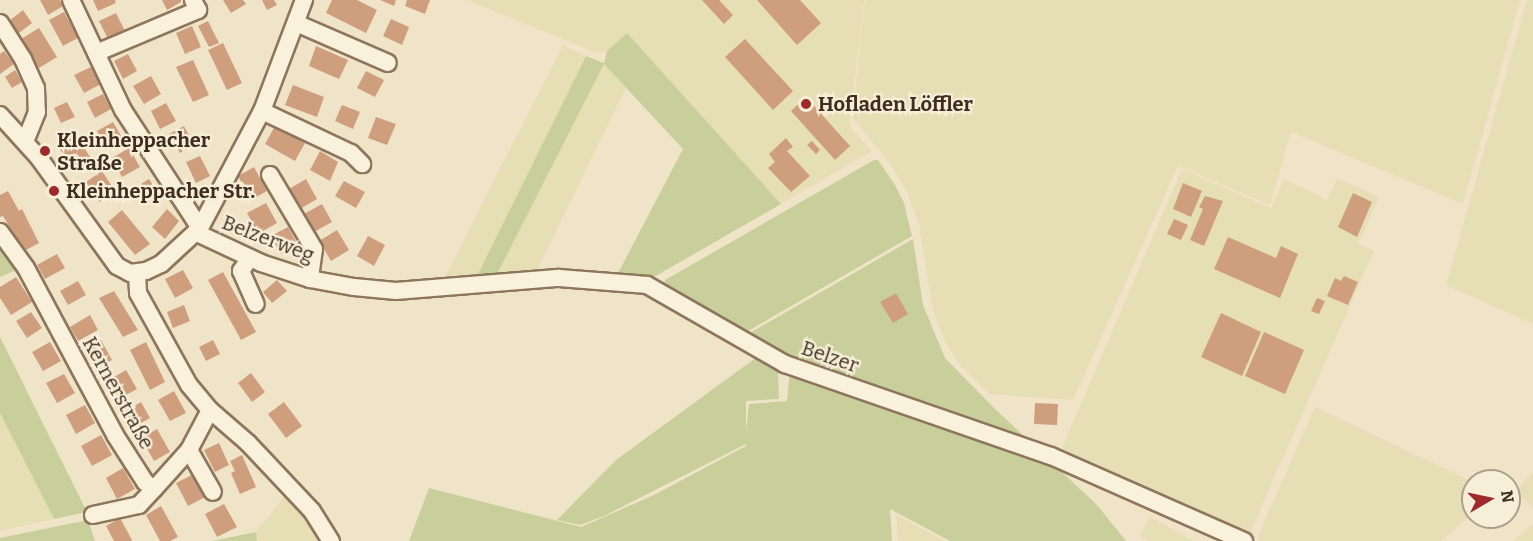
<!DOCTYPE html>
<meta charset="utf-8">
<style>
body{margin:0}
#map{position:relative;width:1533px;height:541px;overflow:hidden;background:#f0e4c8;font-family:Bitter,serif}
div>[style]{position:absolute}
.farmland>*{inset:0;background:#e6deb5}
.green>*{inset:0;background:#c9cf9b}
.building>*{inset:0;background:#cf9f7d}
.roads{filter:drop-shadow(2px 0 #8d765c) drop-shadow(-2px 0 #8d765c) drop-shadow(0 2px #8d765c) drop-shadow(0 -2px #8d765c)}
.minor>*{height:16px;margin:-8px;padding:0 8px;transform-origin:8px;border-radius:8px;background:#faf1dc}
.dots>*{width:16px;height:16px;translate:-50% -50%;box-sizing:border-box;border:3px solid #f7eed8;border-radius:50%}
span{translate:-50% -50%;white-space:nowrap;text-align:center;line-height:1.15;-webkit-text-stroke:4.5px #f7eed8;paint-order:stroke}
.poi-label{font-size:20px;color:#3d2e20;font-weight:700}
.left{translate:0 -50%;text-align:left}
.street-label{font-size:20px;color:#3d2e20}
.north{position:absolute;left:1461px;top:469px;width:60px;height:60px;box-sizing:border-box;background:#f7eed8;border:2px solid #ada18e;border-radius:50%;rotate:81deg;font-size:16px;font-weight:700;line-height:24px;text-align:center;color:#3d2e20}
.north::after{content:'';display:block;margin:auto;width:21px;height:27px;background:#9e2a2b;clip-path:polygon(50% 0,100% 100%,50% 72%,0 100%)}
</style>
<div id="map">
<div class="farmland">
<i style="clip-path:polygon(467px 0,864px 0,849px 126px,872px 151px,781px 204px,627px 33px,607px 51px,596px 53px)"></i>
<i style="clip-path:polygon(865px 0,1520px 0,1463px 204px,1291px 132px,1270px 205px,1178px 166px,1073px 400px,990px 394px,960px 365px,946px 344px,932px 308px,919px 225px,908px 194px,891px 165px,852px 117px)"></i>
<i style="clip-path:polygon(1527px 0,1533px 0,1533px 324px,1446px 285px)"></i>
<i style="clip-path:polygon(563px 45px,586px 56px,474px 282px,441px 285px)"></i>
<i style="clip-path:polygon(604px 63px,626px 88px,534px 276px,494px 280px)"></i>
<i style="clip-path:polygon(1182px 169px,1271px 208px,1284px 179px,1327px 200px,1337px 178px,1379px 197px,1358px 244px,1374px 251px,1250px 533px,1244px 535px,1064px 456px,1062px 448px)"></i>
<i style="clip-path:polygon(1315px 407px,1473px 482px,1473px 514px,1441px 541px,1259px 541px,1258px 536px)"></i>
<i style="clip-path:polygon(0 413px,54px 519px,0 531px)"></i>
<i style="clip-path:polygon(1533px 473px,1533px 508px,1515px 490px)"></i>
<i style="clip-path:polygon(289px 491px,327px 541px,257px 541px,256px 532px)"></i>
<i style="clip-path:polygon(896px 515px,946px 541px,898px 541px)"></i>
<i style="clip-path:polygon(1150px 517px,1194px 541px,1148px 541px,1140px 536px)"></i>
<i style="clip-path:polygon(1533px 523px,1533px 541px,1513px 541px)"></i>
</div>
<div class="green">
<i style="clip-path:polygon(627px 33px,781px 204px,647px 281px,616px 277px,683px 149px,604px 64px,494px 280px,474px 282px,586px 56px,604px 63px,607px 51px)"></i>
<i style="clip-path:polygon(874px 160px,878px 160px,895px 185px,904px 203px,912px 236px,743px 334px,665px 289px,665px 280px)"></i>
<i style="clip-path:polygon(913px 239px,923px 305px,945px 358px,994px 408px,1097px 505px,1126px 541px,950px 541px,890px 509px,892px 541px,409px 541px,429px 488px,581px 527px,654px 495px,746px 446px,746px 444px,604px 516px,580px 525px,557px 520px,616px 460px,757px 357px,778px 367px,779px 399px,746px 401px,746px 432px,749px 404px,787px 401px,791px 359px,748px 334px)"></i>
<i style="clip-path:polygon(0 240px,21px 268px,0 277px)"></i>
<i style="clip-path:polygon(0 337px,87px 512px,54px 519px,0 413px)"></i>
<i style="clip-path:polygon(88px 520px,95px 541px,0 541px,0 538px)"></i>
<i style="clip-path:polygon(256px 532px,257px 541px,212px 541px)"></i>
</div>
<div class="building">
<i style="clip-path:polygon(40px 0,60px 0,63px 6px,48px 15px)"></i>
<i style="clip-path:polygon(93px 0,115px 0,116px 3px,98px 11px)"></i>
<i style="clip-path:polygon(162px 0,181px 0,181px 2px,167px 10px)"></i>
<i style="clip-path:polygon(223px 0,243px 0,246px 4px,231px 13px)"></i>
<i style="clip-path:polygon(262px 0,274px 0,277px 5px,267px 10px)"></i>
<i style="clip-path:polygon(332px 0,357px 0,377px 10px,366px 33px,326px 13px)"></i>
<i style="clip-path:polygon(380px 0,396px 0,394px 6px)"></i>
<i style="clip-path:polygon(407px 0,430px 0,425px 14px,405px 6px)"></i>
<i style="clip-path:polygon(702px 0,719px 0,733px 15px,724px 24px)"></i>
<i style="clip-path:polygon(757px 0,800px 0,821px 23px,797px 45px)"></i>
<i style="clip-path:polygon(23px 10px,32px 23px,19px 33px,9px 21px)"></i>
<i style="clip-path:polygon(64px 12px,78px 38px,63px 46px,49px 20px)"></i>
<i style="clip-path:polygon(116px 13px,126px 33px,109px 41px,99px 21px)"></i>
<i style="clip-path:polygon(391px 19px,409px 27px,402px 45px,383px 36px)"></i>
<i style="clip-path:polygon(208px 21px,219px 43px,209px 47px,198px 26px)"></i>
<i style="clip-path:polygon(192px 26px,201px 47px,185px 54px,176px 33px)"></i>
<i style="clip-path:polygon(39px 28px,57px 57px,39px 68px,21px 39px)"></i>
<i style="clip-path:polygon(745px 39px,793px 91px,773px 110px,725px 57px)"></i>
<i style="clip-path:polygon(223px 43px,242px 83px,227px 90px,208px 50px)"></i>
<i style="clip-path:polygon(316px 46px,348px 60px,339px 79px,309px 66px)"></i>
<i style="clip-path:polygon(4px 51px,14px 64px,0 74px,0 54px)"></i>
<i style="clip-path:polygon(128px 54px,137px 71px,123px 79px,114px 61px)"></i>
<i style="clip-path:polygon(193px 60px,209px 95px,193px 102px,176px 67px)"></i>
<i style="clip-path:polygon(91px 67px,101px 84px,84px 93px,74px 75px)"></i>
<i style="clip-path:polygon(15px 70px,22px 82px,12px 88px,5px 77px)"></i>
<i style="clip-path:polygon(366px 71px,384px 80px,375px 97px,357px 88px)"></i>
<i style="clip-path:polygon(151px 76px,161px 94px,144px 104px,133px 86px)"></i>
<i style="clip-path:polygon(293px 85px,324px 97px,317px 117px,285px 105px)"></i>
<i style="clip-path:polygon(103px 94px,111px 109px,95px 118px,87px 102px)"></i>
<i style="clip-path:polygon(806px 97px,850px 146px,835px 160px,791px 111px)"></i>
<i style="clip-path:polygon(67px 102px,75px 117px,61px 123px,54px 108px)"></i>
<i style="clip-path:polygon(166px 103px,176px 121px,160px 129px,151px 111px)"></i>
<i style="clip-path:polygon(342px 105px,360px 112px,353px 129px,335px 121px)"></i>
<i style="clip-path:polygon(376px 117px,396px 124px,387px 145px,368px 138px)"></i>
<i style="clip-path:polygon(113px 122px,124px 141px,108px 150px,97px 131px)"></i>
<i style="clip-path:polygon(184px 126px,194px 145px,180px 153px,169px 134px)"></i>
<i style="clip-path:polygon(275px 126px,305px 143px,295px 161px,265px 144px)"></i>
<i style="clip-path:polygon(76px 135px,92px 160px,74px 171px,58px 146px)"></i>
<i style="clip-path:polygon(786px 138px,793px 147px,787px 151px,810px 176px,791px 192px,768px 168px,775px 162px,769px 154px)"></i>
<i style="clip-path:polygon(812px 141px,820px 150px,816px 154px,807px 145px)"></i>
<i style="clip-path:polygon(129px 148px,140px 167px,122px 177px,112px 158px)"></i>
<i style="clip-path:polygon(320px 151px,338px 162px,330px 181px,310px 170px)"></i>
<i style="clip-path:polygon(200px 156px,210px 176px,196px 183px,186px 162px)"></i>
<i style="clip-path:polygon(254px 167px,267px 191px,251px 200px,238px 176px)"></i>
<i style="clip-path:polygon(102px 171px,115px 191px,99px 202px,86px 182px)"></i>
<i style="clip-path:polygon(149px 179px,158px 193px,145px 202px,136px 187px)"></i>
<i style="clip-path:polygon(306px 179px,317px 199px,300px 209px,289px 189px)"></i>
<i style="clip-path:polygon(344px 181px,365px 192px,356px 208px,335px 196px)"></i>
<i style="clip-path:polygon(1183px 183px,1202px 191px,1191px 217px,1173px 209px)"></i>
<i style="clip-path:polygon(8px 191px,19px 211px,22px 209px,39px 243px,24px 251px,3px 216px,0 217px,0 195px)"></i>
<i style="clip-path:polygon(1353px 193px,1372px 202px,1357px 237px,1338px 227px)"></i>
<i style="clip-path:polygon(1205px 196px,1223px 201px,1204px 246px,1190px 240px,1203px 209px,1199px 207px)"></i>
<i style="clip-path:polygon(266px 203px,277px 223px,258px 234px,247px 213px)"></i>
<i style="clip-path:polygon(322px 204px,332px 222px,314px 232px,304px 214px)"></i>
<i style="clip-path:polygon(167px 209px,179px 221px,165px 239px,152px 227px)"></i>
<i style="clip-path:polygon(122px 210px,150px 244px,135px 255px,108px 222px)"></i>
<i style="clip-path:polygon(1174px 219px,1188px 225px,1181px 240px,1167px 234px)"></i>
<i style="clip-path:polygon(288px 227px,298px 245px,281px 254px,271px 236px)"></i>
<i style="clip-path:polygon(337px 230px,349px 250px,331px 261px,319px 241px)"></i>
<i style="clip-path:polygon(368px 236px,385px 245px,374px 266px,357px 256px)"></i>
<i style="clip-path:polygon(1228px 237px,1276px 258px,1281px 246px,1298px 254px,1280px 298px,1214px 269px)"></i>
<i style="clip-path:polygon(57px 254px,65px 268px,45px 279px,37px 265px)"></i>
<i style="clip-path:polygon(183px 270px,193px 288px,175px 298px,165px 279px)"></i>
<i style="clip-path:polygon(223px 272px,256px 332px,241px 340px,208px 280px)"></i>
<i style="clip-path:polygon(1344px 276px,1358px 282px,1348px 305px,1327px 296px,1335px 278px,1341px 281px)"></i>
<i style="clip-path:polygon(16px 277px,32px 302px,11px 315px,0 298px,0 287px)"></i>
<i style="clip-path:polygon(277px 280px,287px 291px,272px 303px,263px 292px)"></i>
<i style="clip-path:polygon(78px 281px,86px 295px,68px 305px,60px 291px)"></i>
<i style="clip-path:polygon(114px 291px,138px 330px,123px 337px,99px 298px)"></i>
<i style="clip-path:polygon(896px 293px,908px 314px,893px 323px,880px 302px)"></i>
<i style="clip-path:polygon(1317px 298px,1325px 301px,1319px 314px,1311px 311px)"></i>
<i style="clip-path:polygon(184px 305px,190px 321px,173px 328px,167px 312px)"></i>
<i style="clip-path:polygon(31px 312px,42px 328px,27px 338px,16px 321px)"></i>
<i style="clip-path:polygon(1221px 313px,1261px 332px,1242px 376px,1201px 357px)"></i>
<i style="clip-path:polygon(90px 315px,98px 330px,78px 341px,70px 327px)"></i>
<i style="clip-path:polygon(1264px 332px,1304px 350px,1285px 394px,1245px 376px)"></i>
<i style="clip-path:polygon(101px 340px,112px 360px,102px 365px,91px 346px)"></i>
<i style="clip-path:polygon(213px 340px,220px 354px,206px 361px,199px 347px)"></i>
<i style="clip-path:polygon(50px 342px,61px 361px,43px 371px,32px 352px)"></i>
<i style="clip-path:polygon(146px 342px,165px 382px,150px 390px,130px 350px)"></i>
<i style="clip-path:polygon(126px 370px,137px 389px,119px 399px,109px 380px)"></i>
<i style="clip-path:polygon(251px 373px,265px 392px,252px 402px,238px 383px)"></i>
<i style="clip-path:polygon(64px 374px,75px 393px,57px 403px,46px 383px)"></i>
<i style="clip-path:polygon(174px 391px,186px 413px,170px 421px,158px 400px)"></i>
<i style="clip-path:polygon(141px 402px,150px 418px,134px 427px,125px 411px)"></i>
<i style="clip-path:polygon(284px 402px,302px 426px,286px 438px,268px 414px)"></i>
<i style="clip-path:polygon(1035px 403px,1058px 404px,1057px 425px,1034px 424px)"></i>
<i style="clip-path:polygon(85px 405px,95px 423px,76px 434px,66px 415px)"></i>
<i style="clip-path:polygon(157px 429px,170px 452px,154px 461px,141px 438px)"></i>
<i style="clip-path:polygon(101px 435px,112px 455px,92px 466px,81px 446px)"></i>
<i style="clip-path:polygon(219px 443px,229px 465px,215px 472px,204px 450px)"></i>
<i style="clip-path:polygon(242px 455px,256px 487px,240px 494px,231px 473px,235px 471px,230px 461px)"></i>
<i style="clip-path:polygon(123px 468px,135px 489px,117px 499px,106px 478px)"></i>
<i style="clip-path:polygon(194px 474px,207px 496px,188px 506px,176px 483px)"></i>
<i style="clip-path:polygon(224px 504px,237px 527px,217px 537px,205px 514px)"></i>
<i style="clip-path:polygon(161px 506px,178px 537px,170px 541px,160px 541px,146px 515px)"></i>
<i style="clip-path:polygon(120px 518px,132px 540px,131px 541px,114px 541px,106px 526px)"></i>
</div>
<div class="roads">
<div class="minor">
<i style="left:71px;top:0;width:122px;rotate:64.7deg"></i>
<i style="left:123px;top:110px;width:141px;rotate:56.9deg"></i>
<i style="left:0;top:23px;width:43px;rotate:57.4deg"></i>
<i style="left:23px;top:59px;width:32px;rotate:66deg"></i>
<i style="left:36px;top:88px;width:24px;rotate:88deg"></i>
<i style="left:37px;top:112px;width:31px;rotate:112deg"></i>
<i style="left:296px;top:23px;width:100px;rotate:23.5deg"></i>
<i style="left:96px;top:53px;width:111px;rotate:-22.9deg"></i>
<i style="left:198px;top:10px;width:11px;rotate:-117deg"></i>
<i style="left:262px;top:111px;width:98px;rotate:25.3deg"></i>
<i style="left:351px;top:153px;width:16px;rotate:45deg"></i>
<i style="left:0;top:115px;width:58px;rotate:47.8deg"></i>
<i style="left:39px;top:158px;width:133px;rotate:54.2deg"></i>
<i style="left:117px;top:266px;width:15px;rotate:28deg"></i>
<i style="left:130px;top:273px;width:16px;rotate:-7deg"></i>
<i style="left:146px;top:271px;width:17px;rotate:-25deg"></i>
<i style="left:161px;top:264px;width:53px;rotate:-42.7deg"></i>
<i style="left:200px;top:228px;width:132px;rotate:-62.1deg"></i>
<i style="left:262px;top:111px;width:119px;rotate:-69.3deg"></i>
<i style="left:270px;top:175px;width:86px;rotate:59.3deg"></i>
<i style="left:314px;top:249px;width:30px;rotate:98deg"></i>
<i style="left:0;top:232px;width:44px;rotate:54.2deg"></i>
<i style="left:26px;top:268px;width:189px;rotate:61.9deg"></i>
<i style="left:115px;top:435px;width:56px;rotate:57.4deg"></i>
<i style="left:145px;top:482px;width:11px;rotate:38deg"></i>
<i style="left:154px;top:489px;width:52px;rotate:-48.1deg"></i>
<i style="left:189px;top:450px;width:45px;rotate:-62.3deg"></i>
<i style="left:197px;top:233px;width:71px;rotate:25.1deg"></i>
<i style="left:261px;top:263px;width:52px;rotate:18.1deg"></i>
<i style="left:310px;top:279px;width:45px;rotate:10.3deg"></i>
<i style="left:354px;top:287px;width:42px;rotate:5.4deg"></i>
<i style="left:396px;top:291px;width:164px;rotate:-4.6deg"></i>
<i style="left:559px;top:278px;width:88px;rotate:4.5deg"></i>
<i style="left:647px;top:285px;width:159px;rotate:29.8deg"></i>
<i style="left:785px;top:364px;width:281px;rotate:19.1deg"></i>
<i style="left:1051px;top:456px;width:211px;rotate:23.8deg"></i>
<i style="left:250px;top:258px;width:16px;rotate:125deg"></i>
<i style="left:241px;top:271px;width:36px;rotate:66deg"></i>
<i style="left:137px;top:273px;width:20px;rotate:87deg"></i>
<i style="left:138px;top:293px;width:105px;rotate:61deg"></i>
<i style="left:189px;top:385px;width:33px;rotate:50deg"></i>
<i style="left:210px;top:410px;width:50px;rotate:41deg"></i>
<i style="left:248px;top:443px;width:93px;rotate:46.7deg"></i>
<i style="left:312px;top:511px;width:36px;rotate:58deg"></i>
<i style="left:189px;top:450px;width:48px;rotate:60.3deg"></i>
<i style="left:93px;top:515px;width:47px;rotate:-12.3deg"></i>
<i style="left:139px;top:505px;width:22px;rotate:-47deg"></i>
</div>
</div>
<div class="dots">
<i style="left:806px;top:104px;background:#9e2a2b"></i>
<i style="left:45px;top:151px;background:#9e2a2b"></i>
<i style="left:54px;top:191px;background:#9e2a2b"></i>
</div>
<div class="poi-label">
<span class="left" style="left:818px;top:104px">Hofladen Löffler</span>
<span class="left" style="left:57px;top:152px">Kleinheppacher<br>Straße</span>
<span class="left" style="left:66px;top:191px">Kleinheppacher Str.</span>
</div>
<div class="street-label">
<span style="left:268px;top:239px;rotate:21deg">Belzerweg</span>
<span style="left:830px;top:357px;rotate:19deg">Belzer</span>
<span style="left:118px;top:393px;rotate:61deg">Kernerstraße</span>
</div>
<div class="north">N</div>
</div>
